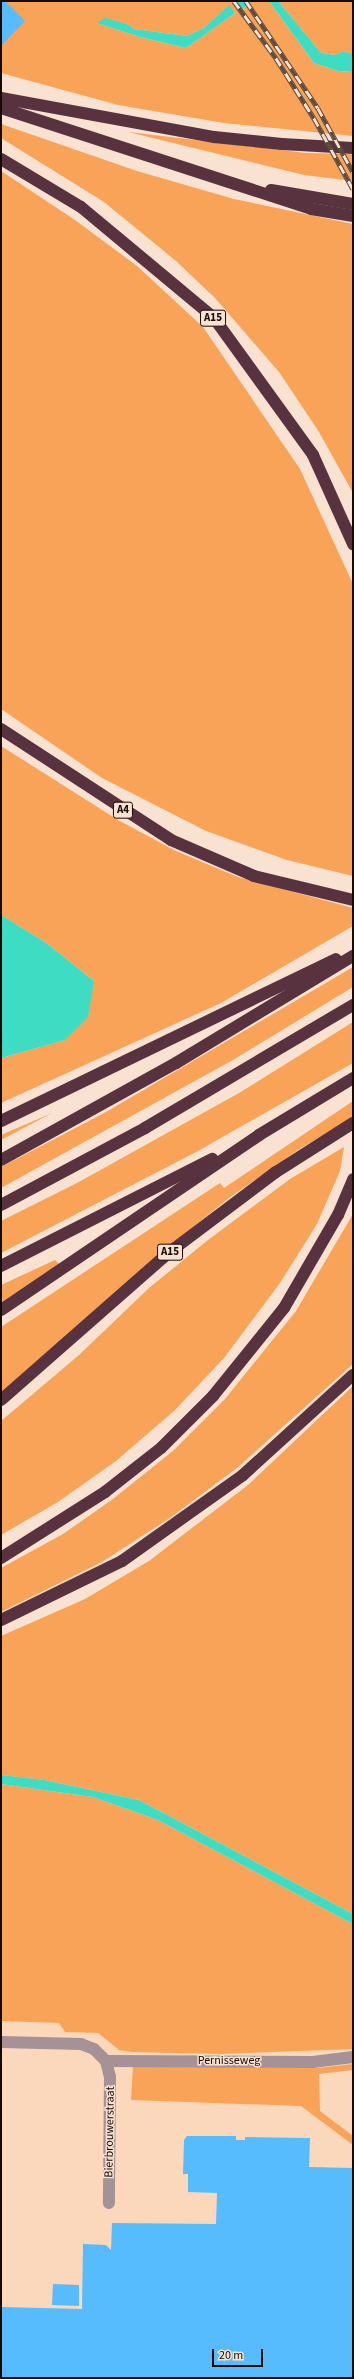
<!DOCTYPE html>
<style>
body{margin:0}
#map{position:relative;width:354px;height:2379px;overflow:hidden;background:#f9e2d1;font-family:"Source Sans 3",sans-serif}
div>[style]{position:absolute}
.built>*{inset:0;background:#fbd7bc}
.green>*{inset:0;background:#f9a359}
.water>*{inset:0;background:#3edcc3}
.building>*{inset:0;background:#56bcfd}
.street>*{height:12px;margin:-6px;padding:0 6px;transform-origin:6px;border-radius:6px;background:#a59196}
.highway>*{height:12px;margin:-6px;padding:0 6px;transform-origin:6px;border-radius:6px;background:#58323e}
.rail>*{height:4.5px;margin-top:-2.25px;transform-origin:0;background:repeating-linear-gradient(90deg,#f9e2d1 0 9px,#5c4c42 0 18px);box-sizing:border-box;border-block:1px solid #5c4c42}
span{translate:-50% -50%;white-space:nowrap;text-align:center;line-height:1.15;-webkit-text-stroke:3px #f9e2d1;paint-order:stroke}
.shield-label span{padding:1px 3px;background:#f9e2d1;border:1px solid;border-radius:3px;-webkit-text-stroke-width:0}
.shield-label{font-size:11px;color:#170a03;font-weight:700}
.street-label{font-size:12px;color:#170a03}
.frame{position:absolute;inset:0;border:2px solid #170a03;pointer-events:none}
.scale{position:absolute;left:212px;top:2349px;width:51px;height:18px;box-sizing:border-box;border:2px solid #170a03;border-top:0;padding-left:5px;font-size:12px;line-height:14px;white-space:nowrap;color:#170a03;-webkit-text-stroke:3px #f9e2d1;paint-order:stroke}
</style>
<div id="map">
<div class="built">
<i style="clip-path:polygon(1px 2021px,59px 2023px,65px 2032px,98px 2033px,120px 2050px,220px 2054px,353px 2049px,353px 2378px,1px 2378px)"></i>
</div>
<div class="green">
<i style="clip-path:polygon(evenodd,1px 1px,238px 1px,235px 4px,240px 11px,252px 1px,269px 1px,314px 63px,338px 71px,353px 72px,353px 136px,224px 123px,118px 105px,1px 73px,1px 1px,229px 6px,235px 13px,186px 48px,140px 37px,97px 23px,117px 22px,127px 24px,134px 29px,187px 36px,204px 28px,229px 6px)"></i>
<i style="clip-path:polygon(278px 1px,353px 1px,353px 55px,344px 51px,335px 55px,321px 53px)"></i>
<i style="clip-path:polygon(1px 124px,137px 171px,234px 199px,353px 224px,353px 493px,319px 432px,279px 372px,215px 298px,176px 261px,104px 202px,1px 138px)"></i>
<i style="clip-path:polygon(128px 132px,306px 153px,353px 154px,353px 181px,304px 175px)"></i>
<i style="clip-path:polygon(1px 171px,75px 220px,137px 266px,203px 327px,300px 469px,353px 584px,353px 876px,287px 860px,206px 831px,102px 778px,1px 709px)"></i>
<i style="clip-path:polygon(1px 746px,118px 820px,176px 851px,238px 877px,353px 908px,353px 926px,221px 1003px,1px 1103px,1px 1058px,65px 1040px,94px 981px,45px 942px,1px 915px)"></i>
<i style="clip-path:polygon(353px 967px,353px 987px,233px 1060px,1px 1188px,1px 1167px,106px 1112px)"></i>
<i style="clip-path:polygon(353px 1022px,353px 1063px,198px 1151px,1px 1253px,1px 1221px,77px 1183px,239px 1093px)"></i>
<i style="clip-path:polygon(353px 1101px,353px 1118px,301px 1148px,229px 1198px,171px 1245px,1px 1394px,1px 1327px,220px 1183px,224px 1188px)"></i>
<i style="clip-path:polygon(52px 1113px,1px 1140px,1px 1135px)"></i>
<i style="clip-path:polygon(344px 1147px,340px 1171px,317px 1224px,280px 1283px,224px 1358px,174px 1411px,116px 1461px,58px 1502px,1px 1535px,1px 1421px,79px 1355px,149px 1288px,208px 1240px,290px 1179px)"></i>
<i style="clip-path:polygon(353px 1214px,353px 1364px,237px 1468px,170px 1518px,102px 1562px,1px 1612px,1px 1568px,63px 1534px,113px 1499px,174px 1450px,225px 1399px,296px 1311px)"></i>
<i style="clip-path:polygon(55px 1260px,59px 1264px,1px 1303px,1px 1285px)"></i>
<i style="clip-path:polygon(353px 1386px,353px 1914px,139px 1800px,44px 1780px,1px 1775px,1px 1636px,85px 1599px,149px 1561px,248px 1485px)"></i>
<i style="clip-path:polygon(1px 1784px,93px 1797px,158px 1820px,353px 1924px,353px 2049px,220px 2054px,132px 2052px,119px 2050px,98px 2033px,65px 2032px,59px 2023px,1px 2021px)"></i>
<i style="clip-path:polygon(353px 2064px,353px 2070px,319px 2074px,320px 2111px,353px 2136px,353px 2145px,301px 2106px,131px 2100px,133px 2066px,318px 2068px)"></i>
</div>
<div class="water">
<i style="clip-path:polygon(238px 1px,252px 1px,240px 11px,235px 4px)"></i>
<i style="clip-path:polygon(269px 1px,278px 1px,321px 53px,335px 55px,344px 51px,352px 54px,353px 72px,338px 71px,314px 63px)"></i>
<i style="clip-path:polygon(229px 5px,235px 13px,186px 48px,140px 37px,97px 23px,105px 18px,127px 24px,134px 29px,187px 36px,204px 28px)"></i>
<i style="clip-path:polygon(1px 915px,45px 942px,94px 981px,88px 1017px,65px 1040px,1px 1058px)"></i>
<i style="clip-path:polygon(1px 1775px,44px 1780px,139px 1800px,353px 1914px,353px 1924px,158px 1820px,93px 1797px,1px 1784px)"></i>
</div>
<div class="building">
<i style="clip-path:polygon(1px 1px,5px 1px,25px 21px,1px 46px)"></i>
<i style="clip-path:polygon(187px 2136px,236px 2136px,236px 2140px,245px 2140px,245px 2137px,310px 2138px,309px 2167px,353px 2168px,353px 2378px,1px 2378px,1px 2307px,82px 2309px,83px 2244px,106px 2245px,111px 2250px,112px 2223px,216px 2224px,217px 2193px,188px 2192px,188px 2174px,183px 2174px,184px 2140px)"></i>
<i style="clip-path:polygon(53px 2284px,79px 2285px,79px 2306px,52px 2305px)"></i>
</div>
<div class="street">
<i style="left:1px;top:2042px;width:80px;rotate:1.4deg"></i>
<i style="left:81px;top:2044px;width:14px;rotate:21deg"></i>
<i style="left:94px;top:2049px;width:17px;rotate:45deg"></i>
<i style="left:106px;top:2061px;width:16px;rotate:76deg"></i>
<i style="left:110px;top:2077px;width:126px;rotate:90.5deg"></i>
<i style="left:106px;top:2061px;width:207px;rotate:0.3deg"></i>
<i style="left:313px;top:2062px;width:40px;rotate:-7.1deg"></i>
</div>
<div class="highway">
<i style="left:1px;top:98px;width:217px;rotate:10.4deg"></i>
<i style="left:214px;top:137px;width:68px;rotate:5.9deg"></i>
<i style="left:282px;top:144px;width:71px;rotate:3.2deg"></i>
<i style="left:1px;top:108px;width:326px;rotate:18deg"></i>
<i style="left:311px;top:209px;width:43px;rotate:9.5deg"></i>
<i style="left:1px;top:159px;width:93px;rotate:31deg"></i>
<i style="left:81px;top:207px;width:173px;rotate:39.8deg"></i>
<i style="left:214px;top:318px;width:169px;rotate:54.1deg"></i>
<i style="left:313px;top:455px;width:98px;rotate:65.8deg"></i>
<i style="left:271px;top:190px;width:83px;rotate:9.7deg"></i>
<i style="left:1px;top:729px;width:203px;rotate:33.1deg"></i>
<i style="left:171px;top:840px;width:90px;rotate:23.4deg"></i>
<i style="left:254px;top:876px;width:102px;rotate:13.6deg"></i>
<i style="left:1px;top:1121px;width:372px;rotate:-25.8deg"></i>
<i style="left:1px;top:1160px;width:200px;rotate:-29deg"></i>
<i style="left:176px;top:1063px;width:207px;rotate:-31.2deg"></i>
<i style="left:1px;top:1205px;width:163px;rotate:-28.1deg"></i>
<i style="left:145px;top:1128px;width:242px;rotate:-30.6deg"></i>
<i style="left:1px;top:1266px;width:237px;rotate:-26.9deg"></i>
<i style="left:1px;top:1310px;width:312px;rotate:-34.1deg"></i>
<i style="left:259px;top:1135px;width:110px;rotate:-31.2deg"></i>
<i style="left:1px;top:1400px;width:221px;rotate:-41.3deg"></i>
<i style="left:167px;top:1254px;width:136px;rotate:-37deg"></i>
<i style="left:276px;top:1172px;width:91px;rotate:-32.5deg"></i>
<i style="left:1px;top:1558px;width:123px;rotate:-32.4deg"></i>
<i style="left:105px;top:1492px;width:71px;rotate:-38.2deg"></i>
<i style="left:161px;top:1448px;width:74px;rotate:-45deg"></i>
<i style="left:213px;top:1396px;width:113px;rotate:-51.1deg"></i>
<i style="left:284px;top:1308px;width:108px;rotate:-59.9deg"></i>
<i style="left:338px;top:1215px;width:39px;rotate:-67deg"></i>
<i style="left:1px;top:1620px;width:135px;rotate:-26deg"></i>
<i style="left:122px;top:1561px;width:148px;rotate:-35.4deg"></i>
<i style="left:243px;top:1475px;width:149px;rotate:-42.3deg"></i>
</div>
<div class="rail">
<i style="left:234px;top:1px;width:71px;rotate:53.6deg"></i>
<i style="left:276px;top:58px;width:71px;rotate:57.7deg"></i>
<i style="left:314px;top:118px;width:81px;rotate:61.2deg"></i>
<i style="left:246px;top:1px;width:129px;rotate:56.1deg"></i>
<i style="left:318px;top:108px;width:73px;rotate:61.3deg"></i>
</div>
<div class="shield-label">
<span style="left:213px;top:318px">A15</span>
<span style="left:123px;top:810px">A4</span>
<span style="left:170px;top:1252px">A15</span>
</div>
<div class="street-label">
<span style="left:229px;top:2061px">Pernisseweg</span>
<span style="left:110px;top:2132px;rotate:-89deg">Bierbrouwerstraat</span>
</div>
<div class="frame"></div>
<div class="scale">20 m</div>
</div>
